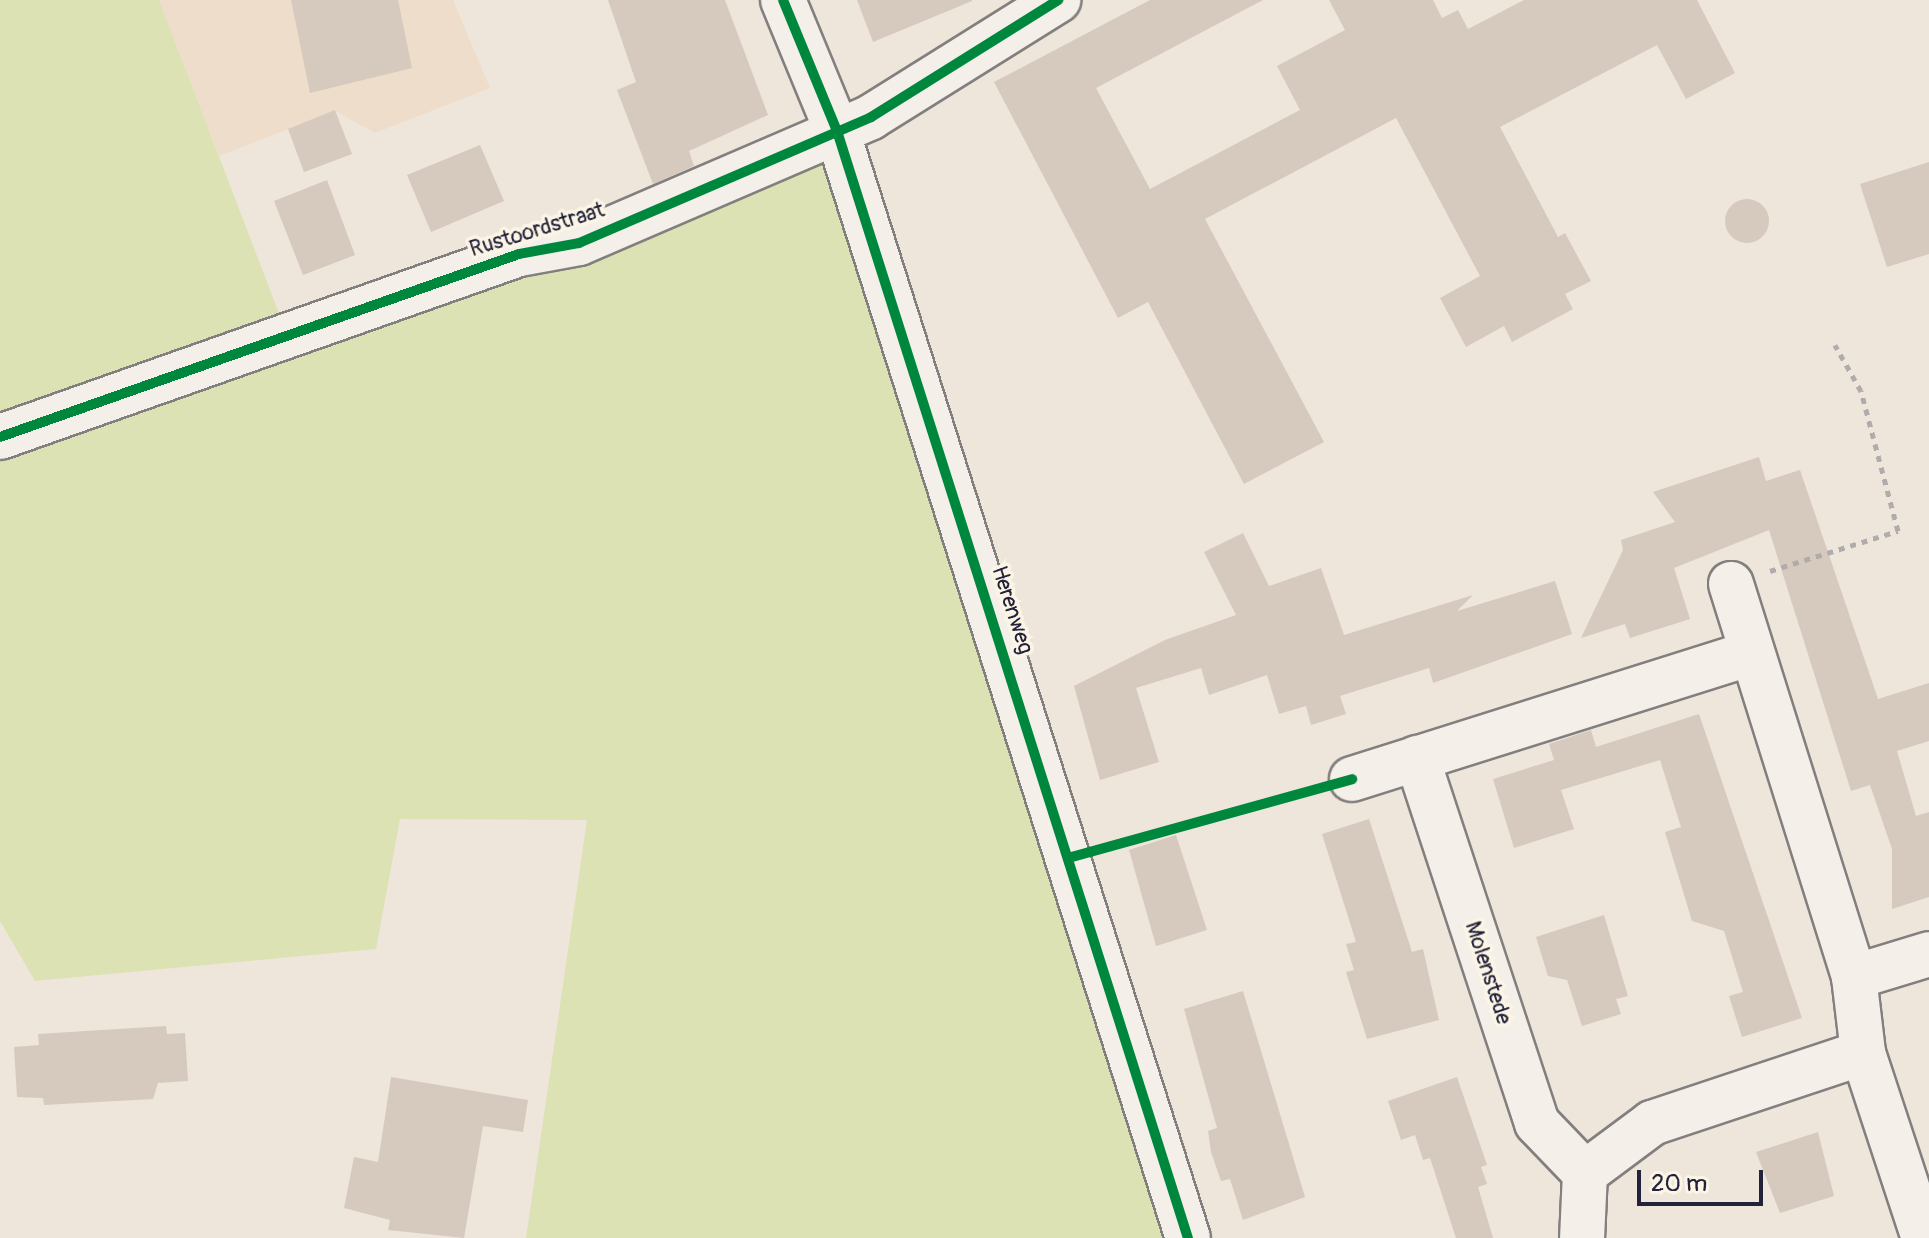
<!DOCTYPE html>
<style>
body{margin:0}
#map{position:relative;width:1929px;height:1238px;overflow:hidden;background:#eee6db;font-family:Pangolin,sans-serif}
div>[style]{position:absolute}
.built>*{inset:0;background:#eeddcb}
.green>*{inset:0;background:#dce2b3}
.building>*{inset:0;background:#d6c9be}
.round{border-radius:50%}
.path>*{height:5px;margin-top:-2.5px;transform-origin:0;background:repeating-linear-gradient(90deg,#afacab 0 6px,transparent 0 12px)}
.roads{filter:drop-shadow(2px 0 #827f7f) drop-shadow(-2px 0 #827f7f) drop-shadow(0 2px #827f7f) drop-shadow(0 -2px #827f7f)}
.street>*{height:44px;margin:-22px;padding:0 22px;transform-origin:22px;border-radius:22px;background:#f4f0e9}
.cycleway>*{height:10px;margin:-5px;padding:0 5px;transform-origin:5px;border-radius:5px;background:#00873e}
span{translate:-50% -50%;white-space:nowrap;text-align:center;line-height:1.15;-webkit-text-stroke:7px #fcf5e5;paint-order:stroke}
.street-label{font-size:22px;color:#22223b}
.scale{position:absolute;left:1637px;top:1170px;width:126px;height:36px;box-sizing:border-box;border:4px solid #22223b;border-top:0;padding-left:10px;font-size:24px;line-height:28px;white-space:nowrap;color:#22223b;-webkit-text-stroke:6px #fcf5e5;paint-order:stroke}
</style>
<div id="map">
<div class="built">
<i style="clip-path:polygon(159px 0,453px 0,490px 88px,375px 133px,335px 111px,219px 156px)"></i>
</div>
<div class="green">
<i style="clip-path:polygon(0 0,159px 0,285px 329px,0 427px)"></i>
<i style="clip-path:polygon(827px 147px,1175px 1238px,526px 1238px,587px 820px,400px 819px,376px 949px,35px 981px,0 921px,0 447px)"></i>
</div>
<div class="building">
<i style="clip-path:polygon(291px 0,398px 0,412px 68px,310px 93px)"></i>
<i style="clip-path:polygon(608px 0,725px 0,768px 115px,689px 151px,694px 166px,653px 184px,617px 90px,636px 82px)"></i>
<i style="clip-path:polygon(857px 0,972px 0,972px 1px,873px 42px)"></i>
<i style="clip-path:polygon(1150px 0,1263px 0,1096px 88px,1150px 189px,1300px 110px,1277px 66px,1345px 30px,1329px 0,1433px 0,1442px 18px,1458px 10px,1468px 29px,1524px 0,1697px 0,1735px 73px,1686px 99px,1657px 45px,1500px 127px,1558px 237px,1565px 233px,1591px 281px,1565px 294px,1573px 309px,1512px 342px,1504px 326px,1466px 347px,1440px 298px,1480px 276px,1396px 118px,1205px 219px,1324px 442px,1244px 484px,1148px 302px,1118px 318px,994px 82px)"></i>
<i style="clip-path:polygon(335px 110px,352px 154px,304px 172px,288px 129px)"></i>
<i style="clip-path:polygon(480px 145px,504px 201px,431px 232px,407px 175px)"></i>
<i style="clip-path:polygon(1929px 162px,1929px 254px,1887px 267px,1860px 184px)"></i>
<i style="clip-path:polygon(327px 180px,355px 255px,303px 275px,274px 201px)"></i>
<i class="round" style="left:1725px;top:199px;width:44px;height:44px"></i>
<i style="clip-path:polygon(1759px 457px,1766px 481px,1800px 470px,1878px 699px,1929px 683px,1929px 741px,1897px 751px,1916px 816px,1929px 812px,1929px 897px,1892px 909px,1892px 849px,1870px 785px,1851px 791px,1769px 530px,1674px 568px,1690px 619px,1630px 638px,1625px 624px,1581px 638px,1623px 550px,1621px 540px,1675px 522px,1653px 492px)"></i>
<i style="clip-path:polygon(1243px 533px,1269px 586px,1321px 568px,1344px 635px,1473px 595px,1457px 611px,1555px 581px,1572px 634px,1433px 683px,1429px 668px,1340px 696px,1346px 714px,1311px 725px,1306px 706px,1279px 714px,1267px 675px,1209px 695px,1201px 668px,1136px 688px,1159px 762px,1100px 780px,1074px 686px,1165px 640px,1236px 615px,1204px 552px)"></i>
<i style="clip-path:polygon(1699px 714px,1802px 1018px,1742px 1037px,1729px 996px,1743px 992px,1724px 931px,1692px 921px,1665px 832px,1681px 827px,1660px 760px,1561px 790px,1574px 829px,1514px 848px,1493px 779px,1554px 760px,1549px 744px,1591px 730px,1596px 747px)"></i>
<i style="clip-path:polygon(1369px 819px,1412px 952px,1423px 949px,1439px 1020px,1367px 1039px,1346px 972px,1354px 970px,1346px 944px,1356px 942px,1322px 834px)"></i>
<i style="clip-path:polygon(1176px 835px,1207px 930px,1156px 946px,1129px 850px)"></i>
<i style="clip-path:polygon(1604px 915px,1628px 996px,1616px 999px,1621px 1014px,1582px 1026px,1567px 980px,1548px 976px,1536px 937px)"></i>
<i style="clip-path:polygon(1243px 991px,1305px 1197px,1243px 1220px,1230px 1179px,1221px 1181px,1211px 1152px,1208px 1131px,1217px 1128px,1184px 1009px)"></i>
<i style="clip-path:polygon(166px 1026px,167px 1034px,185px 1033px,188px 1081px,158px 1083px,153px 1099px,44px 1105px,43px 1098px,17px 1097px,14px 1047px,39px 1045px,38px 1034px)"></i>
<i style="clip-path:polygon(391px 1077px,528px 1100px,523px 1132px,483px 1126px,464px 1238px,388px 1230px,390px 1220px,344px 1208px,354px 1157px,378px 1162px)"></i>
<i style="clip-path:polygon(1457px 1077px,1487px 1165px,1481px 1167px,1487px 1184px,1478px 1187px,1493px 1238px,1456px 1238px,1430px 1158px,1423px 1160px,1415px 1135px,1401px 1140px,1388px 1101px)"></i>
<i style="clip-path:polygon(1818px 1132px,1834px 1196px,1780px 1213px,1756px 1152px)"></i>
</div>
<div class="path">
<i style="left:1770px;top:571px;width:134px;rotate:-17.4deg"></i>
<i style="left:1898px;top:531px;width:145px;rotate:-104.8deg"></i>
<i style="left:1861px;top:391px;width:53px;rotate:-119.5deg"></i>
</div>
<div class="roads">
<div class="street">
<i style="left:783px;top:0;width:142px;rotate:67.6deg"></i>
<i style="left:837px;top:131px;width:1161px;rotate:72.41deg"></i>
<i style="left:0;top:437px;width:550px;rotate:-19.42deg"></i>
<i style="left:519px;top:254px;width:61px;rotate:-10.4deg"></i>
<i style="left:579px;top:243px;width:318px;rotate:-23.3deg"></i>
<i style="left:871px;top:117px;width:221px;rotate:-32deg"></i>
<i style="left:1731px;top:584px;width:412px;rotate:72.6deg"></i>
<i style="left:1854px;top:977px;width:77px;rotate:83.2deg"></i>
<i style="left:1863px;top:1053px;width:195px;rotate:71.8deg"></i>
<i style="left:1417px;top:758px;width:384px;rotate:71.8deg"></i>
<i style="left:1537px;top:1123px;width:69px;rotate:46.2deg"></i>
<i style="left:1585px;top:1173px;width:65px;rotate:92.6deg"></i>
<i style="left:1352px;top:779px;width:416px;rotate:-17.5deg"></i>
<i style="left:1854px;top:977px;width:78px;rotate:-17deg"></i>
<i style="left:1585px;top:1173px;width:84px;rotate:-36.7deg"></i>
<i style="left:1652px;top:1123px;width:222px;rotate:-18.4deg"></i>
</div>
</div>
<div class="cycleway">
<i style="left:783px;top:0;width:142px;rotate:67.6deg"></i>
<i style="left:837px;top:131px;width:1161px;rotate:72.41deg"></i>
<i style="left:0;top:437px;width:550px;rotate:-19.42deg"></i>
<i style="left:519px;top:254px;width:61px;rotate:-10.4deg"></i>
<i style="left:579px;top:243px;width:318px;rotate:-23.3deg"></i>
<i style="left:871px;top:117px;width:221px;rotate:-32deg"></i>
<i style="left:1068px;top:858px;width:295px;rotate:-15.5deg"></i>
</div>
<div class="street-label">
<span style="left:537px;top:230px;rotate:-17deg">Rustoordstraat</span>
<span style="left:1012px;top:610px;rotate:72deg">Herenweg</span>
<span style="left:1488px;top:973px;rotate:72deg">Molenstede</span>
</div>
<div class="scale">20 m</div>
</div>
